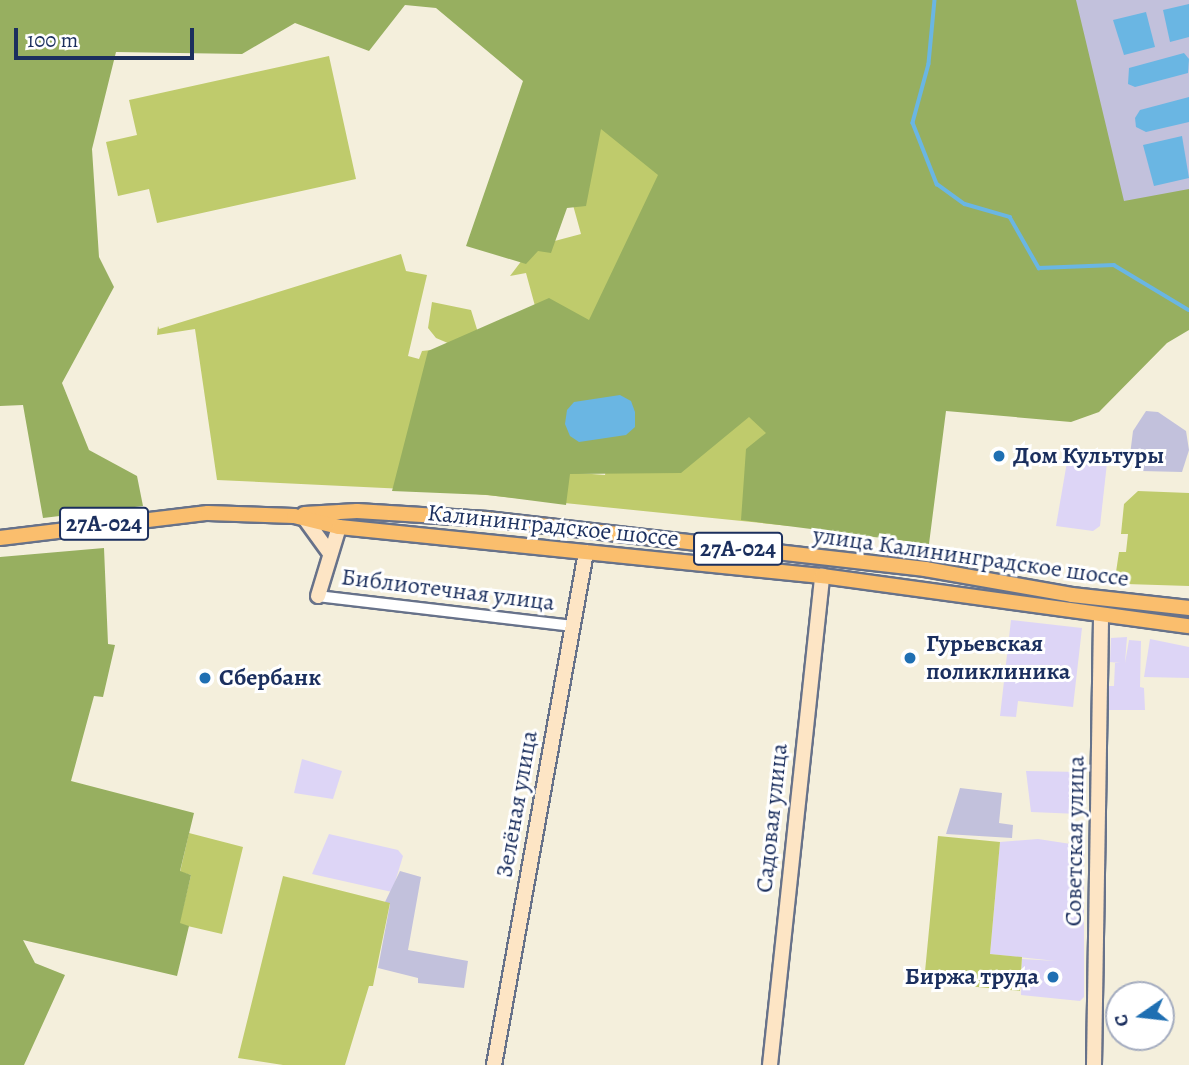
<!DOCTYPE html>
<meta charset="utf-8">
<style>
body{margin:0}
#map{position:relative;width:1189px;height:1065px;overflow:hidden;background:#f4efdc;font-family:Alegreya,serif}
div>[style]{position:absolute}
.built>*{inset:0;background:#ddd5f6}
.industrial>*{inset:0;background:#c2c1dc}
.green>*{inset:0;background:#bfcb6c}
.forest>*{inset:0;background:#97af60}
.water>*{inset:0;background:#6ab6e3}
.stream>*{height:3.5px;margin:-1.75px;padding:0 1.75px;transform-origin:1.75px;border-radius:1.75px;background:#6ab6e3}
.roads{filter:drop-shadow(2px 0 #67728a) drop-shadow(-2px 0 #67728a) drop-shadow(0 2px #67728a) drop-shadow(0 -2px #67728a)}
.street>*{height:10px;margin:-5px;padding:0 5px;transform-origin:5px;border-radius:5px;background:#fff}
.secondary>*{height:14px;margin:-7px;padding:0 7px;transform-origin:7px;border-radius:7px;background:#fde5c5}
.primary>*{height:14px;margin:-7px;padding:0 7px;transform-origin:7px;border-radius:7px;background:#fabe6d}
.dots>*{width:19px;height:19px;translate:-50% -50%;box-sizing:border-box;border:4px solid #fff;border-radius:50%}
span{translate:-50% -50%;white-space:nowrap;text-align:center;line-height:1.15;-webkit-text-stroke:6px #fff;paint-order:stroke}
.shield-label span{padding:2px 5px;background:#fff;border:2px solid;border-radius:5px;-webkit-text-stroke-width:0}
.shield-label{font-size:23px;color:#1b2f5e;font-weight:700}
.poi-label{font-size:24px;color:#1b2f5e;font-weight:700}
.left{translate:0 -50%;text-align:left}
.right{translate:-100% -50%;text-align:right}
.street-label{font-size:24px;color:#1b2f5e}
.north{position:absolute;left:1105px;top:981px;width:70px;height:70px;box-sizing:border-box;background:#fff;border:2px solid #a4acbf;border-radius:50%;rotate:256deg;font-size:19px;font-weight:700;line-height:28px;text-align:center;color:#1b2f5e}
.north::after{content:'';display:block;margin:auto;width:24px;height:32px;background:#1f6fb2;clip-path:polygon(50% 0,100% 100%,50% 72%,0 100%)}
.scale{position:absolute;left:14px;top:28px;width:180px;height:32px;box-sizing:border-box;border:4px solid #1b2f5e;border-top:0;padding-left:9px;font-size:21px;line-height:24px;white-space:nowrap;color:#1b2f5e;-webkit-text-stroke:5px #fff;paint-order:stroke}
</style>
<div id="map">
<div class="built">
<i style="clip-path:polygon(1068px 456px,1107px 463px,1100px 526px,1093px 531px,1056px 526px)"></i>
<i style="clip-path:polygon(1011px 620px,1082px 628px,1073px 707px,1018px 701px,1016px 717px,1000px 716px)"></i>
<i style="clip-path:polygon(1127px 637px,1125px 663px,1129px 640px,1141px 641px,1140px 687px,1144px 688px,1145px 710px,1109px 710px,1109px 686px,1114px 686px,1115px 663px,1120px 663px,1110px 662px,1111px 638px)"></i>
<i style="clip-path:polygon(1150px 639px,1189px 647px,1189px 678px,1144px 677px)"></i>
<i style="clip-path:polygon(302px 759px,342px 771px,333px 799px,294px 793px)"></i>
<i style="clip-path:polygon(1026px 771px,1081px 772px,1079px 814px,1031px 812px)"></i>
<i style="clip-path:polygon(329px 834px,398px 850px,403px 856px,392px 892px,312px 874px)"></i>
<i style="clip-path:polygon(1038px 839px,1084px 846px,1084px 997px,1080px 1001px,1021px 995px,1022px 959px,1056px 961px,990px 954px,1000px 842px)"></i>
</div>
<div class="industrial">
<i style="clip-path:polygon(949px 0,1189px 0,1189px 306px)"></i>
<i style="clip-path:polygon(1146px 411px,1158px 412px,1186px 431px,1189px 450px,1182px 472px,1141px 471px,1130px 455px,1133px 431px)"></i>
<i style="clip-path:polygon(960px 788px,1002px 793px,999px 823px,1013px 825px,1012px 838px,946px 834px)"></i>
<i style="clip-path:polygon(400px 871px,421px 877px,408px 950px,468px 961px,464px 988px,418px 983px,418px 978px,378px 968px,390px 904px,385px 902px)"></i>
</div>
<div class="green">
<i style="clip-path:polygon(evenodd,862px 0,790px 526px,447px 491px,217px 480px,195px 329px,157px 335px,158px 326px,159px 329px,401px 254px,406px 271px,427px 275px,408px 356px,419px 359px,422px 351px,431px 350px,467px 366px,525px 376px,436px 338px,428px 328px,432px 302px,471px 310px,485px 355px,538px 317px,526px 273px,510px 276px,532px 247px,581px 234px,545px 104px,862px 0,610px 443px,605px 475px,512px 468px,610px 443px)"></i>
<i style="clip-path:polygon(329px 56px,356px 179px,157px 223px,149px 189px,118px 196px,106px 142px,137px 135px,129px 100px)"></i>
<i style="clip-path:polygon(1138px 491px,1189px 493px,1189px 586px,1126px 584px,1116px 572px,1119px 552px,1126px 552px,1128px 534px,1121px 534px,1124px 504px)"></i>
<i style="clip-path:polygon(189px 833px,243px 847px,222px 934px,179px 924px,191px 875px,180px 872px)"></i>
<i style="clip-path:polygon(938px 836px,1000px 842px,990px 954px,1022px 957px,1020px 991px,924px 982px)"></i>
<i style="clip-path:polygon(283px 876px,390px 903px,373px 986px,369px 986px,345px 1065px,283px 1065px,238px 1058px)"></i>
</div>
<div class="forest">
<i style="clip-path:polygon(0 0,1076px 0,1124px 201px,1189px 189px,1189px 330px,1167px 343px,1099px 412px,1071px 422px,946px 411px,929px 544px,741px 520px,746px 449px,766px 433px,749px 417px,681px 473px,570px 474px,566px 505px,488px 495px,392px 491px,428px 351px,549px 298px,589px 320px,658px 175px,601px 129px,586px 206px,567px 208px,551px 253px,538px 251px,526px 264px,466px 246px,523px 81px,436px 8px,405px 5px,369px 51px,295px 23px,242px 54px,116px 52px,92px 149px,99px 257px,114px 287px,62px 383px,89px 450px,137px 476px,143px 506px,43px 518px,23px 405px,0 406px)"></i>
<i style="clip-path:polygon(104px 548px,108px 644px,115px 645px,103px 697px,94px 696px,71px 781px,194px 813px,180px 871px,191px 875px,180px 923px,189px 926px,177px 976px,23px 940px,35px 963px,65px 975px,24px 1065px,0 1065px,0 557px)"></i>
</div>
<div class="water">
<i style="clip-path:polygon(1189px 4px,1189px 37px,1170px 42px,1163px 10px)"></i>
<i style="clip-path:polygon(1146px 12px,1155px 47px,1124px 55px,1113px 20px)"></i>
<i style="clip-path:polygon(1184px 53px,1189px 59px,1188px 73px,1135px 87px,1128px 84px,1129px 68px)"></i>
<i style="clip-path:polygon(1189px 97px,1189px 122px,1146px 132px,1136px 127px,1135px 118px,1140px 110px)"></i>
<i style="clip-path:polygon(1182px 136px,1189px 178px,1154px 186px,1143px 145px)"></i>
<i style="clip-path:polygon(620px 395px,631px 401px,635px 412px,635px 427px,626px 435px,579px 442px,570px 436px,565px 424px,567px 410px,574px 402px)"></i>
</div>
<div class="stream">
<i style="left:935px;top:0;width:64px;rotate:95.4deg"></i>
<i style="left:929px;top:64px;width:61px;rotate:105.2deg"></i>
<i style="left:913px;top:123px;width:66px;rotate:68.5deg"></i>
<i style="left:937px;top:184px;width:34px;rotate:36deg"></i>
<i style="left:965px;top:204px;width:47px;rotate:16.1deg"></i>
<i style="left:1010px;top:217px;width:59px;rotate:60.4deg"></i>
<i style="left:1039px;top:268px;width:75px;rotate:-2.3deg"></i>
<i style="left:1114px;top:265px;width:87px;rotate:31deg"></i>
</div>
<div class="roads">
<div class="street">
<i style="left:318px;top:596px;width:256px;rotate:6.7deg"></i>
</div>
<div class="secondary">
<i style="left:305px;top:519px;width:41px;rotate:54deg"></i>
<i style="left:318px;top:596px;width:72px;rotate:-73.1deg"></i>
<i style="left:494px;top:1065px;width:521px;rotate:-79.83deg"></i>
<i style="left:770px;top:1065px;width:492px;rotate:-83.9deg"></i>
<i style="left:1094px;top:1065px;width:448px;rotate:-89.1deg"></i>
</div>
<div class="primary">
<i style="left:304px;top:514px;width:53px;rotate:-3.2deg"></i>
<i style="left:357px;top:511px;width:130px;rotate:3.5deg"></i>
<i style="left:487px;top:519px;width:441px;rotate:6.5deg"></i>
<i style="left:925px;top:569px;width:149px;rotate:10deg"></i>
<i style="left:1072px;top:595px;width:118px;rotate:6.3deg"></i>
<i style="left:0;top:538px;width:209px;rotate:-6.9deg"></i>
<i style="left:208px;top:513px;width:86px;rotate:2deg"></i>
<i style="left:294px;top:516px;width:46px;rotate:13.7deg"></i>
<i style="left:339px;top:527px;width:485px;rotate:5.8deg"></i>
<i style="left:822px;top:576px;width:370px;rotate:7.8deg"></i>
</div>
</div>
<div class="dots">
<i style="left:999px;top:456px;background:#1f6fb2"></i>
<i style="left:910px;top:658px;background:#1f6fb2"></i>
<i style="left:205px;top:678px;background:#1f6fb2"></i>
<i style="left:1053px;top:977px;background:#1f6fb2"></i>
</div>
<div class="shield-label">
<span style="left:104px;top:524px">27А-024</span>
<span style="left:738px;top:549px">27А-024</span>
</div>
<div class="poi-label">
<span class="left" style="left:1013px;top:456px">Дом Культуры</span>
<span class="left" style="left:926px;top:658px">Гурьевская<br>поликлиника</span>
<span class="left" style="left:219px;top:678px">Сбербанк</span>
<span class="right" style="left:1039px;top:977px">Биржа труда</span>
</div>
<div class="street-label">
<span style="left:553px;top:526px;rotate:6deg">Калининградское шоссе</span>
<span style="left:971px;top:557px;rotate:8deg">улица Калининградское шоссе</span>
<span style="left:448px;top:590px;rotate:7deg">Библиотечная улица</span>
<span style="left:517px;top:804px;rotate:-80deg">Зелёная улица</span>
<span style="left:772px;top:818px;rotate:-84deg">Садовая улица</span>
<span style="left:1075px;top:841px;rotate:-89deg">Советская улица</span>
</div>
<div class="north">С</div>
<div class="scale">100 m</div>
</div>
